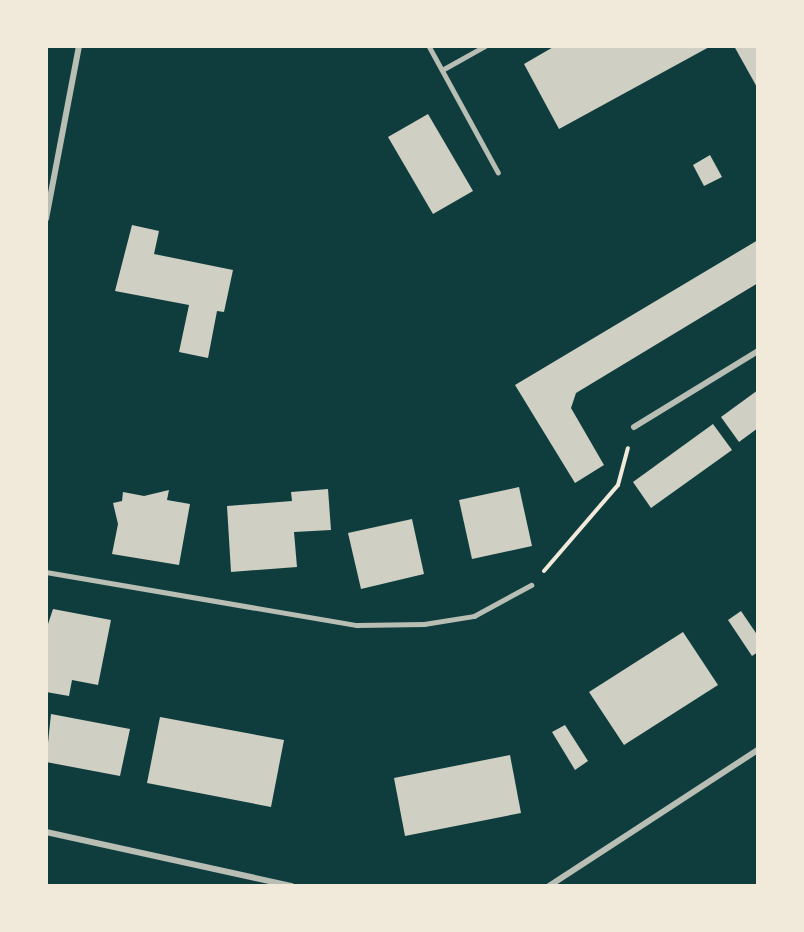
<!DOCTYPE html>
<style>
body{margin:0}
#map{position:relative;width:804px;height:932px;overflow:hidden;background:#0f3d3e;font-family:"Golos Text",sans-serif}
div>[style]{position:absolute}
.building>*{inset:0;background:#cfcfc3}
.path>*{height:4px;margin:-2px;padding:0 2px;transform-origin:2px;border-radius:2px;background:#f1e9da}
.service>*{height:4.5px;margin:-2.25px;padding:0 2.25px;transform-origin:2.25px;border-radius:2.25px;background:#b8beb3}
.minor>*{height:6px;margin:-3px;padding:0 3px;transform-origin:3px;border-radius:3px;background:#b8beb3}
span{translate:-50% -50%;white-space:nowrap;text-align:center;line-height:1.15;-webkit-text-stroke:6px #f1e9da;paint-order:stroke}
.frame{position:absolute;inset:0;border:48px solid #f1e9da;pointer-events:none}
</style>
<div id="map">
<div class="building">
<i style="clip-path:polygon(555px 46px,711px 46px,559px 129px,524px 64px)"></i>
<i style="clip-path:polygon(734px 46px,758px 46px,758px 89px)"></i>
<i style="clip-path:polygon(428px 114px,473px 191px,433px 214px,388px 137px)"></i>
<i style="clip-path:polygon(710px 155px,722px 177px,704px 186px,693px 165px)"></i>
<i style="clip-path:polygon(132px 225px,159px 231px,154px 254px,233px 270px,224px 312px,217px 311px,208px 358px,179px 352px,189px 305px,115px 291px)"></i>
<i style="clip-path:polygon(758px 240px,758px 283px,576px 393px,571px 408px,604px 465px,575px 483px,515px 385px)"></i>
<i style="clip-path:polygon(758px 390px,758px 428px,739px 442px,721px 417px)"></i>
<i style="clip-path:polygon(713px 424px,732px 450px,651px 508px,633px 482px)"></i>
<i style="clip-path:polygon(519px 487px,532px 546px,472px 559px,459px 500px)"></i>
<i style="clip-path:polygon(328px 489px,331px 530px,294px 532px,297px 567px,231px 572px,227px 506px,292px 501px,291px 492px)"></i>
<i style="clip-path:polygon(169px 490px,167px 500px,190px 504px,179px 565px,112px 554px,118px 524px,113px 503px,122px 501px,123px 492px,144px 496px)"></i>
<i style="clip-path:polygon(412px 519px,424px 574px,361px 589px,348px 533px)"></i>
<i style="clip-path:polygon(53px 609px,111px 620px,98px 685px,72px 680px,69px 696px,46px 692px,46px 630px)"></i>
<i style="clip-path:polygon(741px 611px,758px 636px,758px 652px,752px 656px,728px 620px)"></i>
<i style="clip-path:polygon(683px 632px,718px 685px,624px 745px,589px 692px)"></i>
<i style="clip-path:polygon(51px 714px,130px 729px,120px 776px,46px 762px)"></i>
<i style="clip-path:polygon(160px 717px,284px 740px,271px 807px,147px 783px)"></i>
<i style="clip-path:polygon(565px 725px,588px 761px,575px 770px,552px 732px)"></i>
<i style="clip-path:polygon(510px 755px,521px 813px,405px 836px,394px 778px)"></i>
</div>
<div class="path">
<i style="left:544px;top:571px;width:113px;rotate:-49.3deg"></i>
<i style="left:618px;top:485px;width:38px;rotate:-75deg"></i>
</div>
<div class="service">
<i style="left:429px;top:46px;width:144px;rotate:61.3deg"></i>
<i style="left:442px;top:70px;width:49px;rotate:-29.2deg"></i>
<i style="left:46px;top:572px;width:315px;rotate:9.7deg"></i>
<i style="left:357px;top:625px;width:67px;rotate:-0.9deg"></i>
<i style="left:424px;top:624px;width:51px;rotate:-9.1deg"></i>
<i style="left:474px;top:616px;width:65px;rotate:-28.5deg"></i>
</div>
<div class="minor">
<i style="left:46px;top:219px;width:176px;rotate:-79.2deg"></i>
<i style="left:634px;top:427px;width:145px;rotate:-31.5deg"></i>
<i style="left:46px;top:832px;width:252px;rotate:12.4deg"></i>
<i style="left:549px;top:886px;width:249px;rotate:-33.1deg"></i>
</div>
<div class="frame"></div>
</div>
